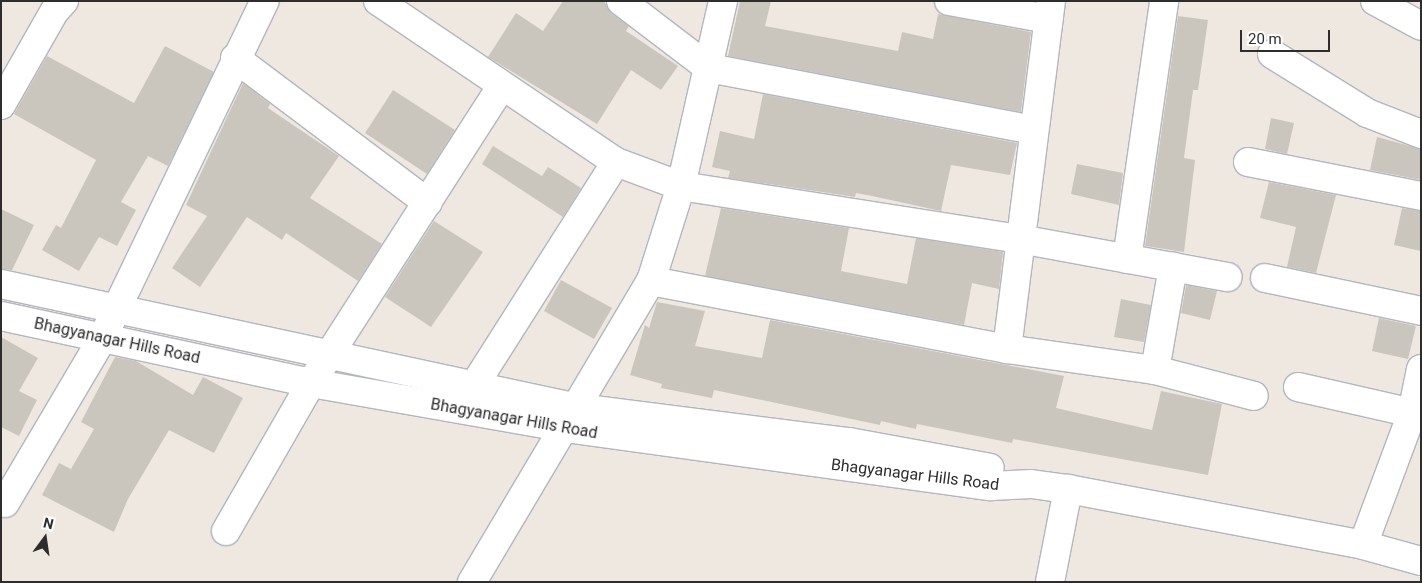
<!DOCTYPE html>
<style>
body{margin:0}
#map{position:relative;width:1422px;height:583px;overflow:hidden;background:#eee8e0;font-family:Roboto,sans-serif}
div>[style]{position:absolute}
.building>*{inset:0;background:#cac6be}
.roads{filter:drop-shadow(1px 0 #b3b6c0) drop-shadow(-1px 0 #b3b6c0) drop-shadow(0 1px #b3b6c0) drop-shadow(0 -1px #b3b6c0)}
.minor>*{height:28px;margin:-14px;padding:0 14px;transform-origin:14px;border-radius:14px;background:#fff}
.tertiary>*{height:28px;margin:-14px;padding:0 14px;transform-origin:14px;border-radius:14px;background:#fff}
.secondary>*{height:28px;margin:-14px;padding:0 14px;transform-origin:14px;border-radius:14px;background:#fff}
span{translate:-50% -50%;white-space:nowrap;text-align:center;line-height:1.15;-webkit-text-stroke:4px #fff;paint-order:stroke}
.street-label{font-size:16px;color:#2d2d2d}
.frame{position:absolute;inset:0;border:2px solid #2d2d2d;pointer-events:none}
.north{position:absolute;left:20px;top:513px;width:50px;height:50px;-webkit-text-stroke:4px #fff;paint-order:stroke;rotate:14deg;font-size:14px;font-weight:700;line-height:20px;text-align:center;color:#2d2d2d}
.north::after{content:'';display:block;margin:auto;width:18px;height:22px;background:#2d2d2d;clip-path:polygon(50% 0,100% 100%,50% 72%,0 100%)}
.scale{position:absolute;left:1240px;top:30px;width:90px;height:22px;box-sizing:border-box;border:2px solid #2d2d2d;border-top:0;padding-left:6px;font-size:15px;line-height:18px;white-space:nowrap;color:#2d2d2d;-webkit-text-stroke:4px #fff;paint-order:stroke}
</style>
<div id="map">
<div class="building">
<i style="clip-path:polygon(563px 1px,604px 1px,611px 13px,629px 26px,626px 31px,678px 66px,661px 90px,631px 70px,597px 124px,488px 57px,516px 13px,543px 31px)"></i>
<i style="clip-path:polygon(740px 1px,771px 1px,765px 26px,898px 51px,902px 32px,933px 39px,938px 14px,1031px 32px,1021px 112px,728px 56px)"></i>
<i style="clip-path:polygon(1178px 16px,1208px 20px,1198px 90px,1193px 90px,1184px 158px,1195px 160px,1184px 252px,1145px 246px)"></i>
<i style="clip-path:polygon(165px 46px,214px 72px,168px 166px,148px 156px,121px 202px,136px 210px,117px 246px,99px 237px,79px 271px,42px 250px,56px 225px,61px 228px,96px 160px,14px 114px,47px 56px,134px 103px)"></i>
<i style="clip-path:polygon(243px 83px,270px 104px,268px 108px,339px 156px,310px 198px,382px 244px,358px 281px,286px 233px,282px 240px,247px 217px,200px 287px,172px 268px,207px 216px,186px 205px)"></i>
<i style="clip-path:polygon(393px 90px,455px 130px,427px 174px,365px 133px)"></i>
<i style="clip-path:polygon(763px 94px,1017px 143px,1010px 175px,951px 165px,941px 211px,872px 196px,856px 193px,855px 197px,728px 178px,730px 171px,712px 167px,720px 131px,754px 139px)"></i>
<i style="clip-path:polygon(1271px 118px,1294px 123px,1287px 154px,1265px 149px)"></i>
<i style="clip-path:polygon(1377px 137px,1421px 149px,1421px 180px,1370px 170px)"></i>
<i style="clip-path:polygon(493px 146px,542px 176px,548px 167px,581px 188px,563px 217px,482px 164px)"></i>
<i style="clip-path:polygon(1077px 164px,1123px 173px,1119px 205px,1071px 194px)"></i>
<i style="clip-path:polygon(1269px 182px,1336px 195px,1316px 273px,1287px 267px,1296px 227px,1260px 218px)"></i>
<i style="clip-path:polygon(721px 208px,849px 228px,841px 271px,907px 284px,916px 238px,1003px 252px,999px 289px,972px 283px,964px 325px,705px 276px)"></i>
<i style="clip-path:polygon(1402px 208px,1421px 211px,1421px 251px,1394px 245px)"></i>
<i style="clip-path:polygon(1px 209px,34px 225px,12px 270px,1px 269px)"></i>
<i style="clip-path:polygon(434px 221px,483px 252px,431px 327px,385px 297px)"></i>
<i style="clip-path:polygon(561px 280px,612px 308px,594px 339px,544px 311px)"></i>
<i style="clip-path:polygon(1186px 285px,1217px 291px,1210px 320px,1181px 313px)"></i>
<i style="clip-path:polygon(1121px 299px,1151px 305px,1144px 342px,1114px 337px)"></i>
<i style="clip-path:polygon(657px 302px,705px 311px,695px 346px,762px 358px,770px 320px,1064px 376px,1056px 408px,1152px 430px,1161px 391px,1222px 404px,1208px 475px,1013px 439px,1012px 443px,917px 424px,916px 429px,881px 421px,880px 425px,714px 390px,712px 398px,661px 388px,662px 384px,630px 375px,645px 325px,649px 328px)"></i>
<i style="clip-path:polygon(1379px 318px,1416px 326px,1408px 359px,1372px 351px)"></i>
<i style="clip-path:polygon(1px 337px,38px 358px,19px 391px,37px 400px,19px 436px,1px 427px)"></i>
<i style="clip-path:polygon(115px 357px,136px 361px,193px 395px,203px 377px,243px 398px,214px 453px,169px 430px,128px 499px,114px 532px,42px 495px,59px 463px,71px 469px,94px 429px,81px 422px)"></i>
</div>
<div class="roads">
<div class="minor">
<i style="left:378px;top:1px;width:287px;rotate:34.1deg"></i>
<i style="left:616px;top:162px;width:265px;rotate:122.4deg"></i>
<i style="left:621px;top:1px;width:111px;rotate:37.3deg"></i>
<i style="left:709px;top:68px;width:331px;rotate:10.8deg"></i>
<i style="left:949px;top:1px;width:101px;rotate:10.3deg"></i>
<i style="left:1375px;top:1px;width:52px;rotate:28.5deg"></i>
<i style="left:1272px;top:54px;width:112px;rotate:31.8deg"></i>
<i style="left:1367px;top:113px;width:58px;rotate:21.3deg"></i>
<i style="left:235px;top:58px;width:241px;rotate:36.9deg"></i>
<i style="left:616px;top:162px;width:69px;rotate:20.3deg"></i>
<i style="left:681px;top:186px;width:343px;rotate:8.9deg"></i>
<i style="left:1020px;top:239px;width:211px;rotate:10.4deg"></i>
<i style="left:1248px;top:162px;width:176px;rotate:11.1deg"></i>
<i style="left:1127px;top:259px;width:261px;rotate:-81.8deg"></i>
<i style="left:1265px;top:278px;width:159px;rotate:11.9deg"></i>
<i style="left:651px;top:281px;width:362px;rotate:10.8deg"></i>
<i style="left:1007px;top:349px;width:149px;rotate:8.1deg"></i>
<i style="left:1155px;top:370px;width:102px;rotate:14.7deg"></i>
<i style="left:1007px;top:349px;width:351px;rotate:-82.8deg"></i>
<i style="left:1155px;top:370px;width:105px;rotate:-80.1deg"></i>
<i style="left:1298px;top:387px;width:126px;rotate:12.8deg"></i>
<i style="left:5px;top:503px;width:191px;rotate:-59.4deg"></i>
<i style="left:102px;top:339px;width:375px;rotate:-64.3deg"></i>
<i style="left:226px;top:531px;width:171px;rotate:-60.1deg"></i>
<i style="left:311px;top:383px;width:353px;rotate:-57.3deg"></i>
<i style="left:1363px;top:545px;width:141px;rotate:-69.6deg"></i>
<i style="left:1412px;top:413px;width:45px;rotate:-78.4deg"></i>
<i style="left:472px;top:582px;width:350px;rotate:-59.3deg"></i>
<i style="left:651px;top:281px;width:100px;rotate:-72.5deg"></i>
<i style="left:681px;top:186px;width:190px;rotate:-77.2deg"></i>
<i style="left:1050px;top:582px;width:95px;rotate:-79deg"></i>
</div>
<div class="tertiary">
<i style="left:1px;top:105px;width:107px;rotate:-60.3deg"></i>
<i style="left:54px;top:12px;width:15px;rotate:-48deg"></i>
</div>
<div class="secondary">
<i style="left:1px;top:284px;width:590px;rotate:12.13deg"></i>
<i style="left:578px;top:408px;width:273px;rotate:7.2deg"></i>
<i style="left:849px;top:442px;width:143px;rotate:10.4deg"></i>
<i style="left:1px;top:316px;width:317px;rotate:12.2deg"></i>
<i style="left:311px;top:383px;width:258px;rotate:10deg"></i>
<i style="left:565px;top:428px;width:430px;rotate:7.8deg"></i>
<i style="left:991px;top:486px;width:40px;rotate:-2.9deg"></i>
<i style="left:1031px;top:484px;width:37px;rotate:8deg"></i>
<i style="left:1068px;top:489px;width:300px;rotate:10.7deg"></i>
<i style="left:1363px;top:545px;width:60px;rotate:15.4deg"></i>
</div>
</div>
<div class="street-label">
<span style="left:117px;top:341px;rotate:12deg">Bhagyanagar Hills Road</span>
<span style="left:514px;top:419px;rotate:10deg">Bhagyanagar Hills Road</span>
<span style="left:915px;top:475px;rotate:7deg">Bhagyanagar Hills Road</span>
</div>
<div class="frame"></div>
<div class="north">N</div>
<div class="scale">20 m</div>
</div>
